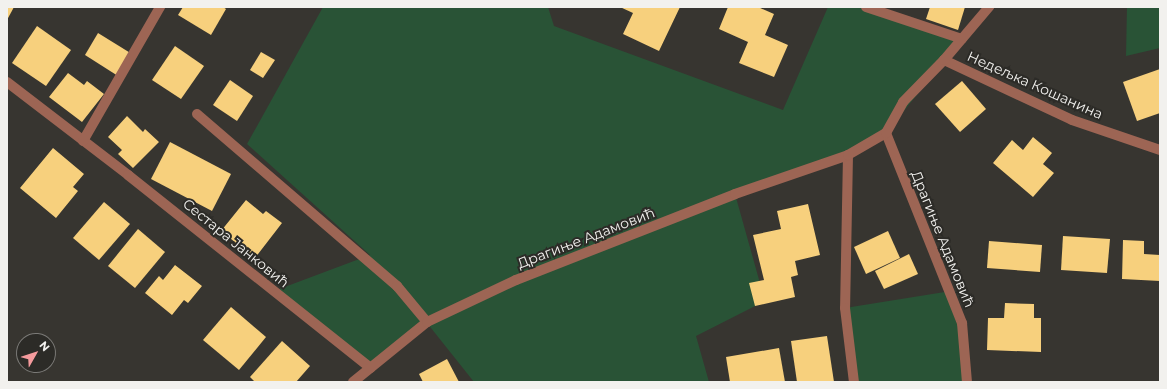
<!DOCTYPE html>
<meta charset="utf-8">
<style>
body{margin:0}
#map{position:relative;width:1167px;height:389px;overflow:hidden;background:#373530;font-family:Montserrat,sans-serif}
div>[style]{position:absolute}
.green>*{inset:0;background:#295336}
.building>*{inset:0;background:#f7d07d}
.service>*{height:10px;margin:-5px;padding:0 5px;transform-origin:5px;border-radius:5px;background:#9d6554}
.minor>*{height:10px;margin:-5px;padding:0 5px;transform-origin:5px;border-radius:5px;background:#9d6554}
span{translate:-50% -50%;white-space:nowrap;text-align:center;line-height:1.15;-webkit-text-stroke:4px #2c2b27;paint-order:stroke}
.street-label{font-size:14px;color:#f2f1ee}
.frame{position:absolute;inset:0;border:8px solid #f2f1ee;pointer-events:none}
.north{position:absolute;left:16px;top:333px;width:40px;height:40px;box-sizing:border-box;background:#2c2b27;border:1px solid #7b7a77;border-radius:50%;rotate:51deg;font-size:11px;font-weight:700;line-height:16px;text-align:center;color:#f2f1ee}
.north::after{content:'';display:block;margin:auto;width:14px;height:18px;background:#f59b9d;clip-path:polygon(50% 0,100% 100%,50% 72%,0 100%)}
</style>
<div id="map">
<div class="green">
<i style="clip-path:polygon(323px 7px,548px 7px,554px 26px,783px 110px,828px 7px,866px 7px,962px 39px,886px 133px,862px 146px,735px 194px,765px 301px,696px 336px,709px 382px,474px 382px,427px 323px,371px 368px,274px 291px,370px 255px,247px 144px)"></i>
<i style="clip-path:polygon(1127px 7px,1160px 7px,1160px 48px,1126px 56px)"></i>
<i style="clip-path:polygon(951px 291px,962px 323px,967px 382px,854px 382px,845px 308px)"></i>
</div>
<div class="building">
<i style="clip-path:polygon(7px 7px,14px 7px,7px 20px)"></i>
<i style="clip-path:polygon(183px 7px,223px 7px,226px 9px,211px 35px,178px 15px)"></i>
<i style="clip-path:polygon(620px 7px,680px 7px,659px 51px,623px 34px,633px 13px)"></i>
<i style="clip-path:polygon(728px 7px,758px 7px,774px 14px,765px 35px,788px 45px,774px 77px,739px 63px,748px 42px,719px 29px)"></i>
<i style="clip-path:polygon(930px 7px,965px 7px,958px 30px,926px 19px)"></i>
<i style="clip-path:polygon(37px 26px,71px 50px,46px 86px,12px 63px)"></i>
<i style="clip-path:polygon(98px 33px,132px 54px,118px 76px,85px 55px)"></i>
<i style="clip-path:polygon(175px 46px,204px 66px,181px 99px,152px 80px)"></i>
<i style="clip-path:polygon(261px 52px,275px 60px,263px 78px,250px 70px)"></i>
<i style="clip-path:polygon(1160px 69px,1160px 113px,1137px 121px,1123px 82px)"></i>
<i style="clip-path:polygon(68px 73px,84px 85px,87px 81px,104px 94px,82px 122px,49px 97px)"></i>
<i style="clip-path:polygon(230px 80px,253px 96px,237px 121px,213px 105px)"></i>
<i style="clip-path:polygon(962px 81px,986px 109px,960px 132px,935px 104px)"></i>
<i style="clip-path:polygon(127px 116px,143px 132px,145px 129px,159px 142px,133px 168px,118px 154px,122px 150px,108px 137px)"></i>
<i style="clip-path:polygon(1033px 137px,1052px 153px,1043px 164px,1054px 173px,1033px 197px,993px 163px,1012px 140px,1023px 150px)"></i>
<i style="clip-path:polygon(170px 142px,231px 174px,212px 211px,151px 179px)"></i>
<i style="clip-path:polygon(53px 148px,84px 174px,73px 187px,78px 191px,56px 218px,20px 188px)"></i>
<i style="clip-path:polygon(246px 200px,263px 214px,266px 211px,282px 223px,255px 258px,221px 231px)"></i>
<i style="clip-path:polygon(104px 202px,130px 224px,99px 260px,73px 238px)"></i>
<i style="clip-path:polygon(808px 204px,820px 255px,795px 261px,798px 275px,791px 277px,795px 297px,755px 306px,749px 283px,764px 280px,753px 235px,781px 229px,777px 211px)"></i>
<i style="clip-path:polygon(138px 229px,165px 252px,135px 288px,108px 266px)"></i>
<i style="clip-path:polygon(888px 231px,900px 258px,866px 274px,854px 247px)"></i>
<i style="clip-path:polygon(1063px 236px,1110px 239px,1107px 273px,1061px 270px)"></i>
<i style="clip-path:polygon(1123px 240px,1144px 241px,1144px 254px,1160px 255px,1160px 281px,1122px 279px)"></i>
<i style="clip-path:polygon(989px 241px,1042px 245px,1040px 272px,987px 268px)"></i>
<i style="clip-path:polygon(909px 254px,918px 274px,884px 289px,875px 271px)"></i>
<i style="clip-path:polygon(175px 265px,202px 286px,188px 303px,184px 300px,172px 315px,145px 293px,159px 276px,163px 280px)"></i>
<i style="clip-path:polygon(1005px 303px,1034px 304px,1034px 318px,1041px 318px,1041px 352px,987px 350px,988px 318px,1004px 318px)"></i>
<i style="clip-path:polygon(231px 307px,266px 337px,239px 370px,203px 340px)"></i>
<i style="clip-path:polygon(827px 336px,834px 382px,797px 382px,791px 341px)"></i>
<i style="clip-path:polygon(282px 341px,310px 366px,296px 382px,255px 382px,250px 377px)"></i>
<i style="clip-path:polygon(779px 348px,785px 382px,730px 382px,726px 357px)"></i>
<i style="clip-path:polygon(447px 359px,459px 382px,423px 382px,419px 374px)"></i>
</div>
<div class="service">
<i style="left:197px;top:114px;width:264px;rotate:40.7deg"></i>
<i style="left:397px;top:286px;width:47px;rotate:50.2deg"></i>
<i style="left:886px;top:133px;width:205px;rotate:68.2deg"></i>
<i style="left:962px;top:323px;width:59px;rotate:85.2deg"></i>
<i style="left:848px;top:155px;width:153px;rotate:91.1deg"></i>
<i style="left:845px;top:308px;width:75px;rotate:83.1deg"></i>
</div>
<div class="minor">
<i style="left:866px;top:7px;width:101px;rotate:18.4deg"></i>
<i style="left:944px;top:60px;width:141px;rotate:25.1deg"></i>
<i style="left:1072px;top:120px;width:93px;rotate:18.8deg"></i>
<i style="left:7px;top:82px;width:153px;rotate:37.5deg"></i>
<i style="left:128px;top:175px;width:310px;rotate:38.5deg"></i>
<i style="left:83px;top:141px;width:155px;rotate:-60.1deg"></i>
<i style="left:353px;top:382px;width:95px;rotate:-39deg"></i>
<i style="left:427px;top:322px;width:98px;rotate:-25.3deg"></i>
<i style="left:516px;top:280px;width:235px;rotate:-21.4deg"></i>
<i style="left:735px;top:194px;width:120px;rotate:-19deg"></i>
<i style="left:848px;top:155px;width:44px;rotate:-30.1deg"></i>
<i style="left:886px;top:133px;width:35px;rotate:-61deg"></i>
<i style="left:903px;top:102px;width:59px;rotate:-45.7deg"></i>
<i style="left:944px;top:60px;width:70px;rotate:-49.7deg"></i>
</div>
<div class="street-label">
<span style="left:1035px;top:85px;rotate:24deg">Недељка Кошанина</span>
<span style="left:586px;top:238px;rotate:-21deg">Драгиње Адамовић</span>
<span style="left:943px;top:239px;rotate:68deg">Драгиње Адамовић</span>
<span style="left:236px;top:243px;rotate:39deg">Сестара Јанковић</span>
</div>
<div class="frame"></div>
<div class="north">N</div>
</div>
